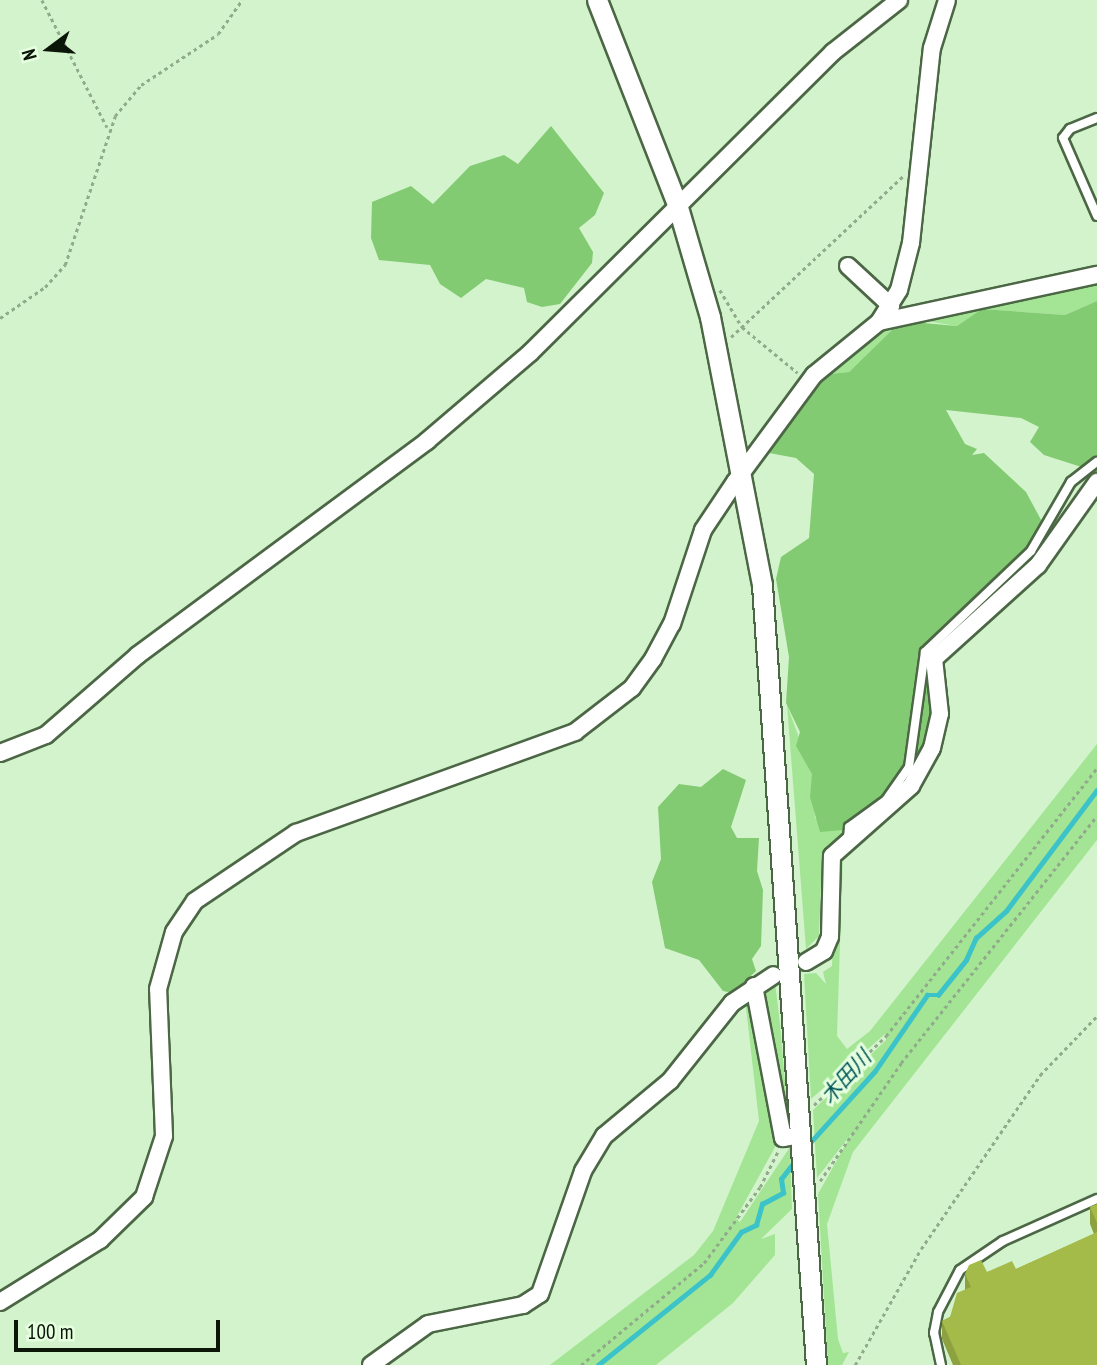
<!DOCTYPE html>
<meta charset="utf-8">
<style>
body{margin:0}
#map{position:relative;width:1097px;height:1365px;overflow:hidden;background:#d3f3cc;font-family:"PT Sans Narrow","Noto Sans JP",sans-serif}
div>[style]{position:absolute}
.green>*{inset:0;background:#a3e594}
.forest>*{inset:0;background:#82cb72}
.stream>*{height:4.5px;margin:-2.25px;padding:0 2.25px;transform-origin:2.25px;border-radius:2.25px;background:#3bc3c9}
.path>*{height:2.5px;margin-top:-1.25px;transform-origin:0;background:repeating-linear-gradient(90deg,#91aa8b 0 3.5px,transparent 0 7px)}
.roads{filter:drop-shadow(2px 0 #4c6745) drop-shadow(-2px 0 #4c6745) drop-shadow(0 2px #4c6745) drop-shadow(0 -2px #4c6745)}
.service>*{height:8px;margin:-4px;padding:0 4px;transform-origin:4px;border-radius:4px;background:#fff}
.minor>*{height:16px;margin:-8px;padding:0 8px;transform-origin:8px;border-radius:8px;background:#fff}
.tertiary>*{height:19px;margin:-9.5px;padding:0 9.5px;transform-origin:9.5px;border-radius:9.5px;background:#fff}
.wall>*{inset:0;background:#8da140}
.building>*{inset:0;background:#a4bb4a}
span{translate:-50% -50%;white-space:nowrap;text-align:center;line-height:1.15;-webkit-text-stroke:6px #e5ffdf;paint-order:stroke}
.water-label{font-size:21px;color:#005457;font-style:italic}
.north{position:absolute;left:14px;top:14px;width:70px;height:70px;-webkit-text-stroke:5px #e5ffdf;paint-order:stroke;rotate:254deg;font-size:19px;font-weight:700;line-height:28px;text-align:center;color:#0b1609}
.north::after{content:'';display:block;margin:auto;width:24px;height:32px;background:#0b1609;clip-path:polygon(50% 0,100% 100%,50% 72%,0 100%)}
.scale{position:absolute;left:14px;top:1320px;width:206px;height:32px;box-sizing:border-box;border:4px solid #0b1609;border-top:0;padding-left:9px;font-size:21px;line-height:24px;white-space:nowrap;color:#0b1609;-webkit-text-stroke:5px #e5ffdf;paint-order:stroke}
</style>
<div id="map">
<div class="green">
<i style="clip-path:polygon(1097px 277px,1097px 301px,1065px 315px,983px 309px,957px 326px,926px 321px,894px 328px,849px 372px,820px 375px,881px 326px)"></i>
<i style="clip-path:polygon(787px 705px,812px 773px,815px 818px,844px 831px,822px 856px,819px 936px,806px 949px)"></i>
<i style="clip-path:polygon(1097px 744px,1097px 840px,853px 1152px,827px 1224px,838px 1339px,843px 1353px,849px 1352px,842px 1365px,828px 1365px,818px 1194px,852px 1133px,817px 1178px,813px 1110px,886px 1040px,885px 1034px,811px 1099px,804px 974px,816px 973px,826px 984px,823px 972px,832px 966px,836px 862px,843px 853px,837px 1036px,847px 1049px,870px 1031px)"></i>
<i style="clip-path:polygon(775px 982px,780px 1024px,789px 1128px,762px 993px)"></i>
<i style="clip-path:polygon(751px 994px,779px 1140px,736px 1218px,740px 1222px,790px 1147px,792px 1209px,761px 1239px,775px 1234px,775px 1255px,733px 1303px,656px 1365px,550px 1365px,694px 1255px,713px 1231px,759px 1121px,745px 999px)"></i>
</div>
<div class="forest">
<i style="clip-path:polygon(551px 126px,604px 193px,595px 215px,579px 228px,593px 252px,592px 263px,560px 304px,542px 307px,527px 302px,524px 288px,486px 279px,461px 298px,440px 284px,430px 265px,379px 260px,371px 238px,372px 202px,411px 186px,433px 204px,470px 166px,504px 155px,518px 164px)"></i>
<i style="clip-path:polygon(1097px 301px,1097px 472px,1044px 455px,1030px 442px,1039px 427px,1021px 418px,946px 410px,965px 444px,977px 449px,972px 455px,984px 453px,1026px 492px,1053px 542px,954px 640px,923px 647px,923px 667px,934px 688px,930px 763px,853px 829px,820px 832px,810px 797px,812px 774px,796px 746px,800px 732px,786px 703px,789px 657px,776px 579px,781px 557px,809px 538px,814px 474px,796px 458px,764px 452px,820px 375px,849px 372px,894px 328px,912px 322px,957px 326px,982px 309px,1065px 315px)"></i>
<i style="clip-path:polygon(723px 769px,746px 780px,731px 827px,737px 838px,759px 838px,757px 871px,763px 890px,761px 946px,752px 959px,756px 971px,733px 993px,723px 991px,699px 960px,665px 948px,652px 882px,661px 859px,658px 807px,679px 784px,701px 787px)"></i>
</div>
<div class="stream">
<i style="left:807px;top:1146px;width:101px;rotate:-47.8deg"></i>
<i style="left:875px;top:1071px;width:92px;rotate:-55.6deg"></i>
<i style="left:927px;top:995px;width:11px"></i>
<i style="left:938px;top:995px;width:45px;rotate:-51.3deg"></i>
<i style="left:966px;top:960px;width:24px;rotate:-66deg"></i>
<i style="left:976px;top:938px;width:40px;rotate:-42deg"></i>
<i style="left:1006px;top:911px;width:151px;rotate:-53.1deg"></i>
<i style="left:598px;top:1365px;width:144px;rotate:-38.8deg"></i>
<i style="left:710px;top:1275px;width:53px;rotate:-54.2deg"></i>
<i style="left:741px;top:1232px;width:17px;rotate:-25deg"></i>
<i style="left:756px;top:1225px;width:22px;rotate:-74deg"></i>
<i style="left:762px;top:1204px;width:24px;rotate:-28deg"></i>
<i style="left:783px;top:1193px;width:14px;rotate:-98deg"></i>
<i style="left:781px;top:1179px;width:23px;rotate:-52deg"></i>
</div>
<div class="path">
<i style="left:42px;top:0;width:143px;rotate:62.9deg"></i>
<i style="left:720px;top:290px;width:43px;rotate:59.3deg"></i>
<i style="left:742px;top:327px;width:72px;rotate:39.4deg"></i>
<i style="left:0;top:318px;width:55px;rotate:-34.6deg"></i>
<i style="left:45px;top:287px;width:30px;rotate:-48deg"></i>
<i style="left:65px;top:265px;width:157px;rotate:-71.4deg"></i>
<i style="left:115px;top:116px;width:40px;rotate:-50deg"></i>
<i style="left:141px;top:85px;width:92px;rotate:-33.5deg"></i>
<i style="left:218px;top:34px;width:42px;rotate:-54.8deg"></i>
<i style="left:731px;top:337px;width:238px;rotate:-43.1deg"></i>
<i style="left:814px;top:1105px;width:100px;rotate:-43.8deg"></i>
<i style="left:886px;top:1036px;width:341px;rotate:-51.8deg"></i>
<i style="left:820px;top:1181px;width:143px;rotate:-55.5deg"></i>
<i style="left:901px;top:1063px;width:315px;rotate:-51.6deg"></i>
<i style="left:581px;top:1365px;width:160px;rotate:-39.7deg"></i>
<i style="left:704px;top:1263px;width:94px;rotate:-53.6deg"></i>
<i style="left:760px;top:1187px;width:40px;rotate:-63.4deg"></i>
<i style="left:855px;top:1365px;width:133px;rotate:-60.4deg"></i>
<i style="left:921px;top:1249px;width:211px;rotate:-55.6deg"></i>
<i style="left:1040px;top:1075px;width:82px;rotate:-46deg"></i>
</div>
<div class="roads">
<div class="service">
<i style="left:1097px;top:118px;width:29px;rotate:158deg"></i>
<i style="left:1070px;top:129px;width:11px;rotate:128deg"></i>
<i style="left:1063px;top:138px;width:85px;rotate:66.4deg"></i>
<i style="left:848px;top:837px;width:10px;rotate:-84deg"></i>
<i style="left:849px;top:827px;width:46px;rotate:-36.1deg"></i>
<i style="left:886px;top:800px;width:40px;rotate:-55.1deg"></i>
<i style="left:909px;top:767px;width:116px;rotate:-82.1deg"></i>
<i style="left:925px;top:652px;width:146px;rotate:-43.6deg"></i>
<i style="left:1031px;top:551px;width:80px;rotate:-59.9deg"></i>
<i style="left:1071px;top:482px;width:33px;rotate:-38deg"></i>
<i style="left:941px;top:1365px;width:33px;rotate:-102deg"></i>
<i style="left:934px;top:1333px;width:21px;rotate:-79deg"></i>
<i style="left:938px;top:1312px;width:47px;rotate:-62.4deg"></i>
<i style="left:960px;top:1270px;width:52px;rotate:-34deg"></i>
<i style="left:1003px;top:1241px;width:103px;rotate:-24.1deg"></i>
</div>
<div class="minor">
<i style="left:848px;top:266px;width:59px;rotate:42.9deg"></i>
<i style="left:879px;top:322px;width:223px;rotate:-12.2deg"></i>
<i style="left:0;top:753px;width:49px;rotate:-21.4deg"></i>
<i style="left:46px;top:735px;width:122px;rotate:-41deg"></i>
<i style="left:138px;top:655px;width:360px;rotate:-36.5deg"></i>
<i style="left:427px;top:441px;width:135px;rotate:-40.5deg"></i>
<i style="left:530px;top:353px;width:427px;rotate:-44.8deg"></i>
<i style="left:833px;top:52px;width:84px;rotate:-38.2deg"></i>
<i style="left:806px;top:962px;width:21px;rotate:-31deg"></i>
<i style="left:824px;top:951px;width:15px;rotate:-67deg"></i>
<i style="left:830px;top:937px;width:81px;rotate:-88.6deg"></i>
<i style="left:832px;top:856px;width:106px;rotate:-41.5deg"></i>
<i style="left:911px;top:786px;width:43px;rotate:-61.1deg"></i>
<i style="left:932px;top:748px;width:35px;rotate:-77deg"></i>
<i style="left:940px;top:714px;width:55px;rotate:-96.2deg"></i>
<i style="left:934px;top:659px;width:140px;rotate:-42.1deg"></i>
<i style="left:1038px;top:565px;width:102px;rotate:-54.6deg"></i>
<i style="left:754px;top:986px;width:155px;rotate:79.2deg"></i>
<i style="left:783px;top:1138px;width:18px;rotate:-9deg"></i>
<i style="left:0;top:1302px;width:118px;rotate:-31.8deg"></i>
<i style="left:100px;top:1240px;width:62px;rotate:-44.3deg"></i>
<i style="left:144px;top:1197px;width:64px;rotate:-71.8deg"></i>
<i style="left:164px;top:1136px;width:147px;rotate:-92.3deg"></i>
<i style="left:158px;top:989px;width:59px;rotate:-74.3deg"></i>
<i style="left:174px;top:932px;width:37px;rotate:-56deg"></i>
<i style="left:195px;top:901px;width:122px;rotate:-34deg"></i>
<i style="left:296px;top:833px;width:297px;rotate:-19.9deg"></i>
<i style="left:575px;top:732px;width:72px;rotate:-37.7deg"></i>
<i style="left:632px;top:688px;width:36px;rotate:-54deg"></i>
<i style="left:653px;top:659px;width:40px;rotate:-62deg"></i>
<i style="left:672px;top:624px;width:99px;rotate:-71.7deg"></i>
<i style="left:703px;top:530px;width:58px;rotate:-56.3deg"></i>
<i style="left:735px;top:482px;width:133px;rotate:-53.6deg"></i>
<i style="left:814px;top:375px;width:84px;rotate:-39.2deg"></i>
<i style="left:879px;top:322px;width:38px;rotate:-58deg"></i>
<i style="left:899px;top:290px;width:49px;rotate:-75.7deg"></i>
<i style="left:911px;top:243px;width:196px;rotate:-83.9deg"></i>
<i style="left:932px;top:48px;width:50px;rotate:-72.6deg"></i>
<i style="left:371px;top:1365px;width:70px;rotate:-35.7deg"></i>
<i style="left:428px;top:1324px;width:97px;rotate:-11.3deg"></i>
<i style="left:523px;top:1305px;width:20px;rotate:-33deg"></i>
<i style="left:540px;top:1294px;width:130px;rotate:-70.7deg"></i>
<i style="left:583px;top:1171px;width:41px;rotate:-59deg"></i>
<i style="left:604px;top:1136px;width:86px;rotate:-39.8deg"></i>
<i style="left:670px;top:1081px;width:100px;rotate:-51.5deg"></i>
<i style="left:732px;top:1003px;width:50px;rotate:-33.7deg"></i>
</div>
<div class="tertiary">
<i style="left:597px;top:0;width:219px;rotate:68.6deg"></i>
<i style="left:677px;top:204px;width:118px;rotate:73.7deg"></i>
<i style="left:710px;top:317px;width:273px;rotate:79deg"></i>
<i style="left:762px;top:585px;width:782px;rotate:86.04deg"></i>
</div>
</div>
<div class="wall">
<i style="clip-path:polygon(1097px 1204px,1097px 1365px,953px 1365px,942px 1339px,942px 1321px,950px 1317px,965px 1290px,965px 1274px,1016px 1269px,1094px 1234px,1090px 1224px,1090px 1207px)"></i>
</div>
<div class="building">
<i style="clip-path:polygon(1097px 1204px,1097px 1223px,1090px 1207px)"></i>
<i style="clip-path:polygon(1097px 1232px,1097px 1365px,961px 1365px,942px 1321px,950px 1317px,957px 1293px,971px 1287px,965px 1274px,969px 1265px,981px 1260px,987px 1272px,1012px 1261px,1016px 1269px)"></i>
</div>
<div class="water-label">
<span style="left:846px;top:1077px;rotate:-48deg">木田川</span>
</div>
<div class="north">N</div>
<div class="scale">100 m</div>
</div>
